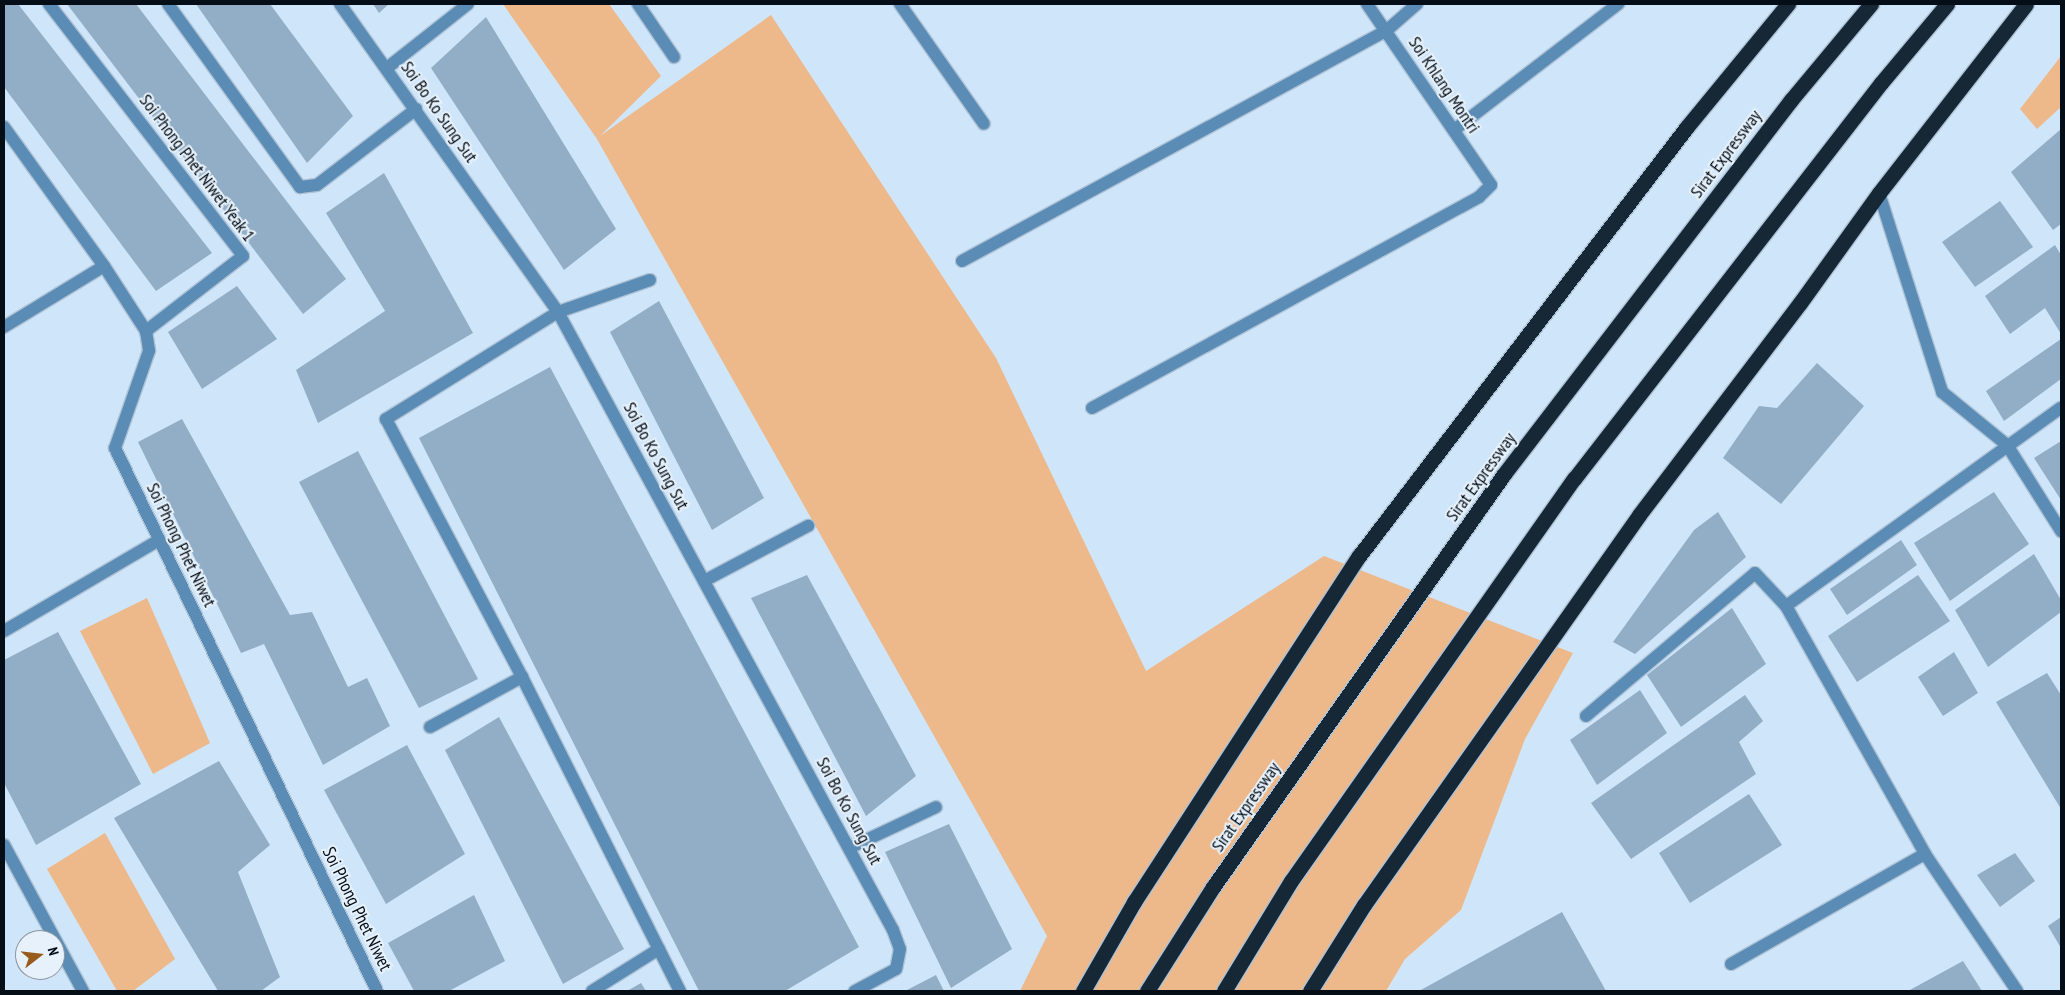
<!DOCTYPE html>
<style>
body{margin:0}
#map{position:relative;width:2065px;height:995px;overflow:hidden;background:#cfe5fa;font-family:"PT Sans Narrow",sans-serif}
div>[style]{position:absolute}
.green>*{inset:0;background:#edb88a}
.building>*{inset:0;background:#92aec6}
.roads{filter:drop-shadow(1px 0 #afc3d6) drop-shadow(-1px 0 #afc3d6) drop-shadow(0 1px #afc3d6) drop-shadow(0 -1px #afc3d6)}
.minor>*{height:12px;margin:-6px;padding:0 6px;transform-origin:6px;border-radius:6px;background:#5b8cb5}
.highway>*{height:15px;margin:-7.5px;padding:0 7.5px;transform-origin:7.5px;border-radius:7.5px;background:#162736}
span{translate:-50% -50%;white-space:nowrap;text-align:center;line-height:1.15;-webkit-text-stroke:4px #e6f1fb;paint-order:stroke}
.street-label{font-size:18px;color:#050e16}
.frame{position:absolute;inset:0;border:5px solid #050e16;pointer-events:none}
.north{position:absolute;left:15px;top:930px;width:50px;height:50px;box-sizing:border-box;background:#e6f1fb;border:1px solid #8c969f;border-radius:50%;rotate:74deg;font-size:14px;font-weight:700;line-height:20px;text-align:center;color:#050e16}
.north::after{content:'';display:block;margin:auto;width:18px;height:22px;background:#975b1c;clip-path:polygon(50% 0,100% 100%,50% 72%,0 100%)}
</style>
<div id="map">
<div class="green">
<i style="clip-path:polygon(503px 4px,609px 4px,661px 76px,600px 136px,771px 15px,996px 358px,1146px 671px,1324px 556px,1573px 653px,1525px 739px,1461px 910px,1405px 959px,1386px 991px,1020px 991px,1047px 936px,597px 139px)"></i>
<i style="clip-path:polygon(2061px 56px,2061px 107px,2037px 129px,2020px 109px)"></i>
<i style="clip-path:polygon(147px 598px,210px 743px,153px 774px,80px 631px)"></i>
<i style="clip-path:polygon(105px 833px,175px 959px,133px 991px,117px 991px,47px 869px)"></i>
</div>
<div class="building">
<i style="clip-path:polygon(4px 4px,18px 4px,212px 253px,156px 291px,4px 87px)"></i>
<i style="clip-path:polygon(67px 4px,136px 4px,346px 279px,303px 314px)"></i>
<i style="clip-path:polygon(196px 4px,270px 4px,353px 116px,307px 163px)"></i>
<i style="clip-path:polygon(373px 4px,389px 4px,379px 13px)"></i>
<i style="clip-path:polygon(486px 17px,616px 229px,564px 270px,431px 68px)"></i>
<i style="clip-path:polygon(2061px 129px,2061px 224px,2053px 230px,2011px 172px)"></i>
<i style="clip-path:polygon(384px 173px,473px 333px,318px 423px,296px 370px,385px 311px,326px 213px)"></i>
<i style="clip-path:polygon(2000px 201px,2033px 247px,1975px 287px,1942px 242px)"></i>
<i style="clip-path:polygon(2055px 245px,2061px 255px,2061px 334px,2045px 308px,2010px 334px,1985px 296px)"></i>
<i style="clip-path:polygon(237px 286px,277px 339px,202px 389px,168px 332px)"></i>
<i style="clip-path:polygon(659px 301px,764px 498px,712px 530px,610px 332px)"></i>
<i style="clip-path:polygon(2061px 339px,2061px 379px,2004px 421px,1986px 391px)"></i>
<i style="clip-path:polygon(1817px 363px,1864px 406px,1781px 504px,1723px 458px,1759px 406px,1777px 408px)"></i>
<i style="clip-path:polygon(550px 367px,859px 947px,785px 991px,699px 991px,419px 438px)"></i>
<i style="clip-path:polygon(182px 419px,290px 615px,312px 612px,348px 687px,367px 678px,390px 726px,323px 765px,264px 644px,241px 653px,138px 442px)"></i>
<i style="clip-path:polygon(2061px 441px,2061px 500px,2034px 458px)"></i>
<i style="clip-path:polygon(358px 451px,478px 679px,419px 708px,299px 482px)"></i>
<i style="clip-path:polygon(1994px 492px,2029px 544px,1950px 601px,1914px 543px)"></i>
<i style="clip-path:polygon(1718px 512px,1746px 557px,1635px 654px,1613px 642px,1694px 530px)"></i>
<i style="clip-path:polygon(1901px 540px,1917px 565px,1847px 615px,1830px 589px)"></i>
<i style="clip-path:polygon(2034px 554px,2061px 600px,2061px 612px,1988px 667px,1955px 610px)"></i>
<i style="clip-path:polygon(807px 575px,916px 776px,866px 816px,751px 598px)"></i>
<i style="clip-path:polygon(1918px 575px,1950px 621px,1857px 682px,1828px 636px)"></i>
<i style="clip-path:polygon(1732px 608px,1766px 664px,1681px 727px,1647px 675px)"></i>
<i style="clip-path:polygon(58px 632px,141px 784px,36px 845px,4px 783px,4px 660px)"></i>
<i style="clip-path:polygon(1954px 652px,1978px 693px,1943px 716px,1918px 677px)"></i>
<i style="clip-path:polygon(2047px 673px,2061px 695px,2061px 809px,1996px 702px)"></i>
<i style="clip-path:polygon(1640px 690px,1667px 733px,1597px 785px,1570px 740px)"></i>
<i style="clip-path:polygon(1745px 695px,1763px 721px,1739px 742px,1756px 774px,1631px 859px,1591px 803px)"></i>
<i style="clip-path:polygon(499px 717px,624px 949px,563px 984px,445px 750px)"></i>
<i style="clip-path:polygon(407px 745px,465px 854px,386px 904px,324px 790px)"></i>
<i style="clip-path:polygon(219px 761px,270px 845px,238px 872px,280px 977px,261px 991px,218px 991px,114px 818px)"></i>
<i style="clip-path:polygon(1749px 794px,1782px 845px,1690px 903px,1659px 853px)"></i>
<i style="clip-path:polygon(949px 824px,1012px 949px,951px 988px,885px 852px)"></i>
<i style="clip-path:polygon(2015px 853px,2035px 881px,2000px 907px,1977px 875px)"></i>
<i style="clip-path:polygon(474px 895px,505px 961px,449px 991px,414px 991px,388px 943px)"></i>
<i style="clip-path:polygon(1562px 912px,1606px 991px,1419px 991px)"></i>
<i style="clip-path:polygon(2061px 917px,2061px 948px,2048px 926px)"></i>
<i style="clip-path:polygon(1963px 961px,1982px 991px,1908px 991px)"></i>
<i style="clip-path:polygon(936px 975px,944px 991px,905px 991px)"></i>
<i style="clip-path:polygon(641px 983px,646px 991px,627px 991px)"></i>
</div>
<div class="roads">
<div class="minor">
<i style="left:49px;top:4px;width:318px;rotate:52.4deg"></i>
<i style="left:243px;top:256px;width:123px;rotate:142.3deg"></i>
<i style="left:168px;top:4px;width:226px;rotate:54.2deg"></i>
<i style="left:300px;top:187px;width:17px;rotate:-7deg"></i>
<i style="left:317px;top:185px;width:125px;rotate:-37.5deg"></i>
<i style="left:340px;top:4px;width:377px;rotate:54.7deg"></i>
<i style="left:558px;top:312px;width:703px;rotate:61.54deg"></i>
<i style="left:893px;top:930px;width:20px;rotate:70deg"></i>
<i style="left:900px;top:949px;width:20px;rotate:101deg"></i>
<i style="left:896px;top:969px;width:47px;rotate:151.8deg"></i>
<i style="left:638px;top:4px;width:64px;rotate:55.8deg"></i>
<i style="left:900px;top:4px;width:146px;rotate:55deg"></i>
<i style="left:387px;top:68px;width:103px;rotate:-38.3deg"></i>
<i style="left:4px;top:127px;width:171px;rotate:54.3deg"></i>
<i style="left:104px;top:266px;width:77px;rotate:57.1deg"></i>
<i style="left:146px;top:331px;width:20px;rotate:81deg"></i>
<i style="left:149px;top:351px;width:103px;rotate:109.3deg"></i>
<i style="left:115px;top:448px;width:603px;rotate:64.24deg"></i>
<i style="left:1454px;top:130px;width:207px;rotate:-37.5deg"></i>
<i style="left:1879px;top:193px;width:209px;rotate:72.4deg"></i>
<i style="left:1942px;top:392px;width:84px;rotate:39.2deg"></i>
<i style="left:2007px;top:445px;width:102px;rotate:57.9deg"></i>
<i style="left:962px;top:261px;width:482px;rotate:-28.5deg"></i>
<i style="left:1386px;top:31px;width:41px;rotate:-41.1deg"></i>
<i style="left:650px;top:280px;width:97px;rotate:160.8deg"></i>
<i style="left:558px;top:312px;width:203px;rotate:148.1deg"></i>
<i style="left:386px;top:419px;width:292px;rotate:62.2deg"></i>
<i style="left:522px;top:677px;width:352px;rotate:63.3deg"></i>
<i style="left:4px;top:327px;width:117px;rotate:-31.4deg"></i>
<i style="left:1092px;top:408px;width:441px;rotate:-28.6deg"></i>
<i style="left:1479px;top:197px;width:17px;rotate:-45deg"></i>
<i style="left:1491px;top:185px;width:219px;rotate:-124.4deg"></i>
<i style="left:704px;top:581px;width:118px;rotate:-27.9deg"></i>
<i style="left:1786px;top:606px;width:339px;rotate:-35.8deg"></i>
<i style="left:4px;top:631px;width:180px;rotate:-30.4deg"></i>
<i style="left:1586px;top:716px;width:221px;rotate:-40.2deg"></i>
<i style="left:1755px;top:573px;width:45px;rotate:46.8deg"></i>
<i style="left:1786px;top:606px;width:284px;rotate:60.7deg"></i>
<i style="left:1925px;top:854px;width:165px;rotate:56.1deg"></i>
<i style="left:430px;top:727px;width:105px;rotate:-28.5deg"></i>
<i style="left:4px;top:845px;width:166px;rotate:61.6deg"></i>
<i style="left:849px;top:848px;width:96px;rotate:-25.2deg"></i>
<i style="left:1731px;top:964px;width:223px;rotate:-29.6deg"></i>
<i style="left:592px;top:991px;width:79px;rotate:-32.1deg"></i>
</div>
<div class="highway">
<i style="left:1083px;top:991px;width:103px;rotate:-60.2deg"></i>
<i style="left:1134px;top:902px;width:413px;rotate:-57deg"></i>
<i style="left:1359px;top:556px;width:539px;rotate:-52.62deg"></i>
<i style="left:1686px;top:128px;width:161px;rotate:-50.6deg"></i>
<i style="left:1147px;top:991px;width:123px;rotate:-57.6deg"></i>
<i style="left:1213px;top:887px;width:505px;rotate:-54.83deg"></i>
<i style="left:1504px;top:474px;width:471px;rotate:-52.5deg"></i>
<i style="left:1791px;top:100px;width:125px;rotate:-50.2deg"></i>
<i style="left:1224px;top:991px;width:129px;rotate:-58.7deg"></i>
<i style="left:1291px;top:881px;width:492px;rotate:-54.9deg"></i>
<i style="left:1574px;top:479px;width:501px;rotate:-52.22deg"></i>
<i style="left:1881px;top:83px;width:103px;rotate:-50.1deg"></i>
<i style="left:1310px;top:991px;width:102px;rotate:-57.9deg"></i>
<i style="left:1364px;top:905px;width:477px;rotate:-54.8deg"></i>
<i style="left:1639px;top:515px;width:266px;rotate:-52.8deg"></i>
<i style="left:1800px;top:303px;width:135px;rotate:-54.3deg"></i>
<i style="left:1879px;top:193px;width:239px;rotate:-52.1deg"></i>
</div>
</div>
<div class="street-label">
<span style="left:1444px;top:85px;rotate:56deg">Soi Khlang Montri</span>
<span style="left:439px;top:112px;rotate:55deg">Soi Bo Ko Sung Sut</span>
<span style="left:1726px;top:154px;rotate:-53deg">Sirat Expressway</span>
<span style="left:197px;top:168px;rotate:53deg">Soi Phong Phet Niwet Yeak 1</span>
<span style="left:656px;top:456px;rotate:62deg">Soi Bo Ko Sung Sut</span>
<span style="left:1481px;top:477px;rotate:-54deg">Sirat Expressway</span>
<span style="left:181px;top:545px;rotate:64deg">Soi Phong Phet Niwet</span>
<span style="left:1246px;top:807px;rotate:-55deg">Sirat Expressway</span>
<span style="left:849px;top:811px;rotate:62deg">Soi Bo Ko Sung Sut</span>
<span style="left:357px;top:909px;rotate:64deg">Soi Phong Phet Niwet</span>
</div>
<div class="frame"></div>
<div class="north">N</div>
</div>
